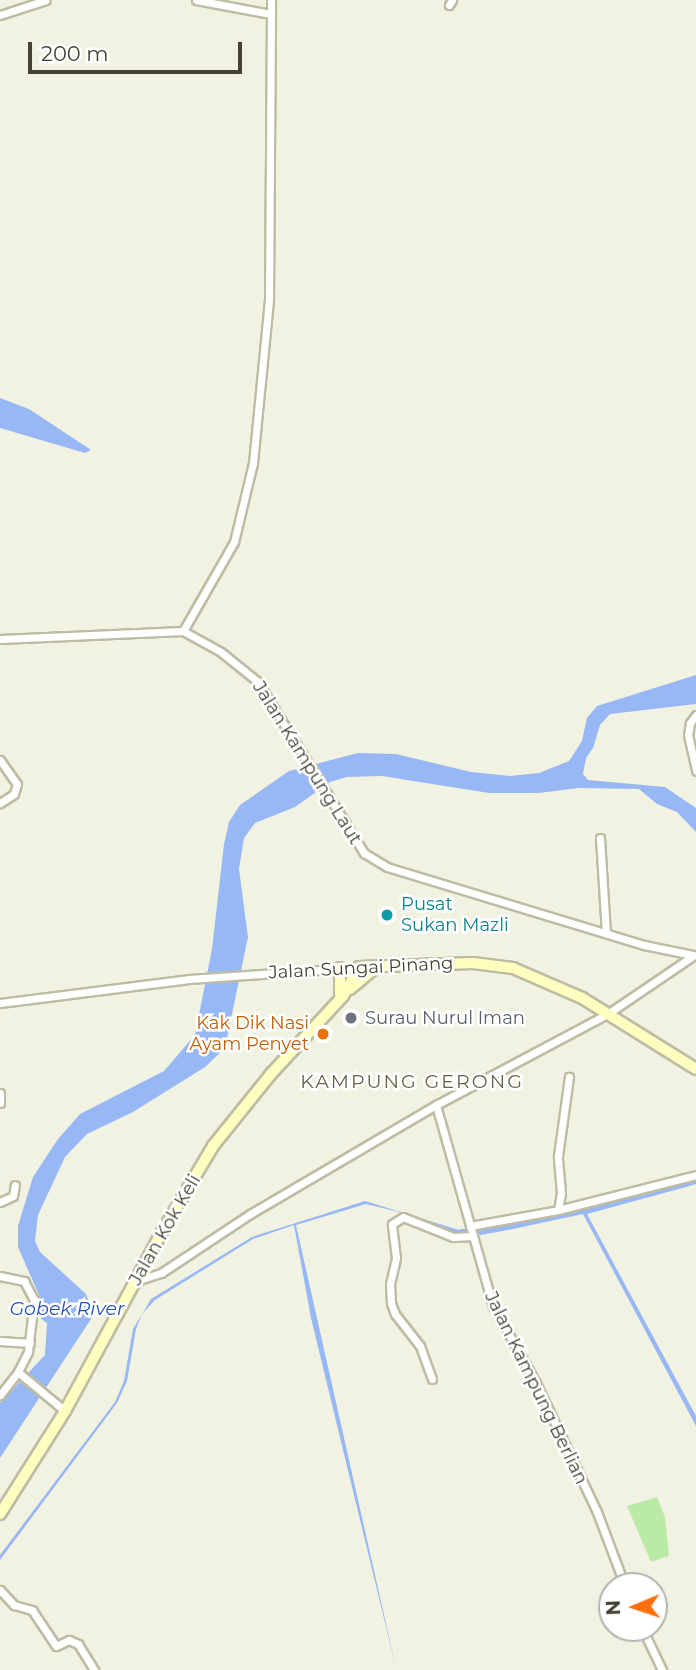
<!DOCTYPE html>
<style>
body{margin:0}
#map{position:relative;width:696px;height:1670px;overflow:hidden;background:#f2f2e2;font-family:Montserrat,sans-serif}
div>[style]{position:absolute}
.green>*{inset:0;background:#bbeaa7}
.water>*{inset:0;background:#98b7f5}
.canal>*{height:8px;margin:-4px;padding:0 4px;transform-origin:4px;border-radius:4px;background:#98b7f5}
.roads{filter:drop-shadow(2px 0 #bebca4) drop-shadow(-2px 0 #bebca4) drop-shadow(0 2px #bebca4) drop-shadow(0 -2px #bebca4)}
.street>*{height:7px;margin:-3.5px;padding:0 3.5px;transform-origin:3.5px;border-radius:3.5px;background:#fff}
.secondary>*{height:10px;margin:-5px;padding:0 5px;transform-origin:5px;border-radius:5px;background:#feffbf}
.dots>*{width:19px;height:19px;translate:-50% -50%;box-sizing:border-box;border:4px solid #fff;border-radius:50%}
span{translate:-50% -50%;white-space:nowrap;text-align:center;line-height:1.15;-webkit-text-stroke:5px #fff;paint-order:stroke}
.street-label{font-size:18px;color:#444232}
.culture-label{font-size:18px;color:#0d838f}
.left{translate:0 -50%;text-align:left}
.worship-label{font-size:18px;color:#5b616d}
.food-label{font-size:18px;color:#c56008}
.right{translate:-100% -50%;text-align:right}
.neighbourhood-label{font-size:19px;color:#686349;letter-spacing:2px}
.water-label{font-size:19px;color:#2553b6;font-style:italic}
.north{position:absolute;left:598px;top:1572px;width:70px;height:70px;box-sizing:border-box;background:#fff;border:2px solid #b4b3ad;border-radius:50%;rotate:268deg;font-size:19px;font-weight:700;line-height:28px;text-align:center;color:#444232}
.north::after{content:'';display:block;margin:auto;width:24px;height:32px;background:#ff6f0c;clip-path:polygon(50% 0,100% 100%,50% 72%,0 100%)}
.scale{position:absolute;left:28px;top:42px;width:214px;height:32px;box-sizing:border-box;border:4px solid #444232;border-top:0;padding-left:9px;font-size:21px;line-height:24px;white-space:nowrap;color:#444232;-webkit-text-stroke:5px #fff;paint-order:stroke}
</style>
<div id="map">
<div class="green">
<i style="clip-path:polygon(657px 1497px,665px 1517px,669px 1556px,651px 1562px,627px 1506px)"></i>
</div>
<div class="water">
<i style="clip-path:polygon(0 398px,29px 409px,91px 450px,85px 453px,0 428px)"></i>
<i style="clip-path:polygon(696px 675px,696px 704px,610px 714px,600px 725px,593px 748px,586px 758px,583px 774px,588px 780px,665px 787px,696px 808px,696px 832px,677px 812px,657px 804px,639px 789px,578px 788px,539px 793px,489px 793px,382px 776px,347px 777px,330px 782px,295px 807px,255px 823px,244px 838px,239px 869px,248px 937px,225px 1048px,205px 1067px,133px 1112px,87px 1134px,65px 1157px,38px 1215px,35px 1241px,40px 1252px,86px 1294px,92px 1309px,91px 1319px,0 1458px,0 1403px,45px 1355px,47px 1323px,41px 1319px,39px 1295px,18px 1247px,18px 1226px,33px 1177px,58px 1139px,80px 1114px,164px 1071px,195px 1035px,212px 949px,224px 844px,229px 822px,240px 805px,289px 771px,358px 753px,396px 754px,471px 772px,510px 776px,539px 773px,569px 761px,582px 741px,587px 718px,597px 706px)"></i>
<i style="clip-path:polygon(696px 1178px,696px 1184px,686px 1187px,587px 1214px,696px 1416px,696px 1426px,583px 1214px,503px 1231px,480px 1235px,477px 1231px,652px 1193px)"></i>
<i style="clip-path:polygon(365px 1201px,459px 1230px,462px 1233px,458px 1234px,399px 1212px,366px 1204px,296px 1225px,396px 1668px,311px 1318px,294px 1225px,253px 1239px,155px 1300px,142px 1314px,136px 1329px,127px 1381px,117px 1403px,0 1560px,0 1555px,115px 1402px,124px 1381px,133px 1329px,151px 1299px,252px 1237px)"></i>
</div>
<div class="canal">
<i style="left:462px;top:1233px;width:5px"></i>
</div>
<div class="roads">
<div class="street">
<i style="left:196px;top:0;width:76px;rotate:10.6deg"></i>
<i style="left:449px;top:5px;width:6px;rotate:-59deg"></i>
<i style="left:0;top:15px;width:48px;rotate:-18.1deg"></i>
<i style="left:183px;top:631px;width:103px;rotate:-60.2deg"></i>
<i style="left:234px;top:542px;width:81px;rotate:-76.5deg"></i>
<i style="left:253px;top:463px;width:165px;rotate:-84.4deg"></i>
<i style="left:269px;top:299px;width:299px;rotate:-89.6deg"></i>
<i style="left:0;top:639px;width:183px;rotate:-2.5deg"></i>
<i style="left:183px;top:631px;width:43px;rotate:28.9deg"></i>
<i style="left:221px;top:652px;width:46px;rotate:38.9deg"></i>
<i style="left:257px;top:681px;width:203px;rotate:58.1deg"></i>
<i style="left:364px;top:853px;width:27px;rotate:31deg"></i>
<i style="left:387px;top:867px;width:269px;rotate:16.9deg"></i>
<i style="left:644px;top:945px;width:50px;rotate:11.5deg"></i>
<i style="left:696px;top:715px;width:10px;rotate:127deg"></i>
<i style="left:690px;top:723px;width:12px;rotate:99deg"></i>
<i style="left:688px;top:735px;width:37px;rotate:77deg"></i>
<i style="left:0;top:760px;width:29px;rotate:55deg"></i>
<i style="left:17px;top:784px;width:10px;rotate:107deg"></i>
<i style="left:14px;top:794px;width:17px;rotate:147deg"></i>
<i style="left:600px;top:838px;width:95px;rotate:86.4deg"></i>
<i style="left:0;top:1003px;width:191px;rotate:-7.2deg"></i>
<i style="left:189px;top:979px;width:170px;rotate:-4deg"></i>
<i style="left:0;top:1093px;width:10px;rotate:90deg"></i>
<i style="left:436px;top:1105px;width:209px;rotate:74.2deg"></i>
<i style="left:493px;top:1306px;width:88px;rotate:60.8deg"></i>
<i style="left:536px;top:1383px;width:143px;rotate:64.7deg"></i>
<i style="left:597px;top:1512px;width:79px;rotate:69.3deg"></i>
<i style="left:0;top:1202px;width:14px;rotate:-25deg"></i>
<i style="left:13px;top:1196px;width:11px;rotate:-80deg"></i>
<i style="left:558px;top:1210px;width:17px;rotate:-80deg"></i>
<i style="left:561px;top:1193px;width:37px;rotate:-95deg"></i>
<i style="left:558px;top:1156px;width:80px;rotate:-82.1deg"></i>
<i style="left:470px;top:1226px;width:89px;rotate:-10.3deg"></i>
<i style="left:558px;top:1210px;width:142px;rotate:-14.2deg"></i>
<i style="left:0;top:1276px;width:25px;rotate:12deg"></i>
<i style="left:24px;top:1281px;width:21px;rotate:62deg"></i>
<i style="left:34px;top:1300px;width:52px;rotate:96.6deg"></i>
<i style="left:28px;top:1352px;width:22px;rotate:117deg"></i>
<i style="left:18px;top:1372px;width:61px;rotate:39.7deg"></i>
<i style="left:136px;top:1281px;width:26px;rotate:-18deg"></i>
<i style="left:161px;top:1273px;width:107px;rotate:-33.5deg"></i>
<i style="left:250px;top:1214px;width:216px;rotate:-30.4deg"></i>
<i style="left:436px;top:1105px;width:196px;rotate:-28deg"></i>
<i style="left:609px;top:1013px;width:102px;rotate:-34.2deg"></i>
<i style="left:0;top:1341px;width:30px;rotate:4deg"></i>
<i style="left:432px;top:1379px;width:35px;rotate:-110deg"></i>
<i style="left:420px;top:1346px;width:41px;rotate:-128deg"></i>
<i style="left:395px;top:1314px;width:12px;rotate:-110deg"></i>
<i style="left:391px;top:1303px;width:19px;rotate:-93deg"></i>
<i style="left:390px;top:1284px;width:27px;rotate:-77deg"></i>
<i style="left:396px;top:1258px;width:34px;rotate:-97deg"></i>
<i style="left:392px;top:1224px;width:13px;rotate:-32deg"></i>
<i style="left:403px;top:1217px;width:54px;rotate:21.8deg"></i>
<i style="left:453px;top:1237px;width:20px;rotate:-3deg"></i>
<i style="left:0;top:1395px;width:29px;rotate:-52deg"></i>
<i style="left:0;top:1590px;width:21px;rotate:47deg"></i>
<i style="left:14px;top:1605px;width:19px;rotate:16deg"></i>
<i style="left:32px;top:1610px;width:43px;rotate:56.3deg"></i>
<i style="left:56px;top:1646px;width:14px;rotate:-25deg"></i>
<i style="left:69px;top:1640px;width:10px;rotate:24deg"></i>
<i style="left:78px;top:1644px;width:31px;rotate:58deg"></i>
<i style="left:642px;top:1628px;width:47px;rotate:64.5deg"></i>
</div>
<div class="secondary">
<i style="left:350px;top:989px;width:34px;rotate:-40deg"></i>
<i style="left:340px;top:994px;width:26px;rotate:-90deg"></i>
<i style="left:0;top:1514px;width:122px;rotate:-57.7deg"></i>
<i style="left:65px;top:1411px;width:206px;rotate:-61.6deg"></i>
<i style="left:163px;top:1230px;width:98px;rotate:-59.2deg"></i>
<i style="left:213px;top:1146px;width:91px;rotate:-51.2deg"></i>
<i style="left:270px;top:1075px;width:108px;rotate:-47.3deg"></i>
<i style="left:343px;top:996px;width:33px;rotate:-61deg"></i>
<i style="left:359px;top:967px;width:114px;rotate:-2deg"></i>
<i style="left:473px;top:963px;width:40px;rotate:7.1deg"></i>
<i style="left:513px;top:968px;width:75px;rotate:23.5deg"></i>
<i style="left:582px;top:998px;width:134px;rotate:31.9deg"></i>
</div>
</div>
<div class="dots">
<i style="left:387px;top:915px;background:#0f9aa8"></i>
<i style="left:351px;top:1018px;background:#6b7280"></i>
<i style="left:323px;top:1034px;background:#e8710a"></i>
</div>
<div class="street-label">
<span style="left:307px;top:763px;rotate:58deg">Jalan Kampung Laut</span>
<span style="left:361px;top:968px;rotate:-3deg">Jalan Sungai Pinang</span>
<span style="left:165px;top:1230px;rotate:-60deg">Jalan Kok Keli</span>
<span style="left:536px;top:1388px;rotate:64deg">Jalan Kampung Berlian</span>
</div>
<div class="culture-label">
<span class="left" style="left:401px;top:915px">Pusat<br>Sukan Mazli</span>
</div>
<div class="worship-label">
<span class="left" style="left:365px;top:1018px">Surau Nurul Iman</span>
</div>
<div class="food-label">
<span class="right" style="left:309px;top:1034px">Kak Dik Nasi<br>Ayam Penyet</span>
</div>
<div class="neighbourhood-label">
<span style="left:412px;top:1082px">KAMPUNG GERONG</span>
</div>
<div class="water-label">
<span style="left:67px;top:1309px">Gobek River</span>
</div>
<div class="north">N</div>
<div class="scale">200 m</div>
</div>
